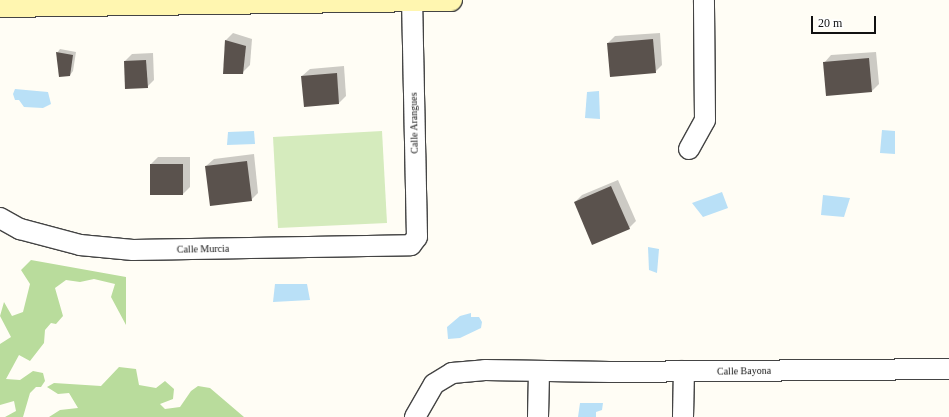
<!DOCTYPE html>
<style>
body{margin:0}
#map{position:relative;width:949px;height:417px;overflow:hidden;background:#fffdf5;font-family:"Times New Roman",serif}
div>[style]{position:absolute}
.green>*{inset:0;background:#d5ebbd}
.forest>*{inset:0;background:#b9dc9c}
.water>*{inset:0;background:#b9e0f7}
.shadow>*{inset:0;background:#0003}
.building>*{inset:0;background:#5a524d}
.roads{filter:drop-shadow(1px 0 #444) drop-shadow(-1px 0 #444) drop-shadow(0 1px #444) drop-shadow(0 -1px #444)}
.street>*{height:20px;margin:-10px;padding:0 10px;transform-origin:10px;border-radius:10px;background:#fff}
.secondary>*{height:22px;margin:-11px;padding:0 11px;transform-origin:11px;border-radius:11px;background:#fff6b0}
span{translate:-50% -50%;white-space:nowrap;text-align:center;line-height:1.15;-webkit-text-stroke:4px #fff;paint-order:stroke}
.street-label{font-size:10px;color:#111}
.scale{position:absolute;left:811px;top:16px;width:65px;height:18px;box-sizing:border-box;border:2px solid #111;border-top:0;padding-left:5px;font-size:12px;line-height:14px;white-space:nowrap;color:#111;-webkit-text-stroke:3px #fff;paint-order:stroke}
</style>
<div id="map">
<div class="green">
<i style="clip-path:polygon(382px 131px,387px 223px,278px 228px,273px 137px)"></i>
</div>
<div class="forest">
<i style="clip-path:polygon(31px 260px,126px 277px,126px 325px,111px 297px,115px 284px,94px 279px,80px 282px,66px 280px,55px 288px,63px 316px,56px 324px,51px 323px,45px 330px,44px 343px,30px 361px,19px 355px,6px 379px,20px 380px,33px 371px,43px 373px,45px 381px,41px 387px,36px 387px,30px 393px,23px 417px,5px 417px,16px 411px,14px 401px,0 405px,0 344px,11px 337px,0 316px,4px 302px,12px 316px,23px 312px,30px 284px,21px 270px)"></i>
<i style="clip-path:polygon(119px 367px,136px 369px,139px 385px,156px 388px,165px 381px,174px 389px,173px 399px,160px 404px,165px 409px,180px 407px,191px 391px,198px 386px,210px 388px,244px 417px,49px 417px,60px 410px,78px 408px,69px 393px,58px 394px,47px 387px,54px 383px,101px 386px)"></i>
</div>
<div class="water">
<i style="clip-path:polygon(15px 89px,48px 92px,51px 104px,43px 108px,24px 107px,19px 100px,15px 100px,13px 94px)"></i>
<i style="clip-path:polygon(599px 91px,600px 119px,585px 118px,587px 92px)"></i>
<i style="clip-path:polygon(882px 130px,895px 131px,895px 154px,880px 153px)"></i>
<i style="clip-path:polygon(254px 131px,255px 144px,227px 145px,228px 132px)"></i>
<i style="clip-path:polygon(722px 192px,728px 208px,703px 217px,692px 203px)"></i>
<i style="clip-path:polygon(823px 195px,850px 198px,844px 217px,821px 215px)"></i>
<i style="clip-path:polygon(648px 247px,659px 249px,657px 273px,649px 270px)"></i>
<i style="clip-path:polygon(275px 284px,307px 284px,310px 300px,273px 302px)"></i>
<i style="clip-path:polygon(471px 313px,471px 317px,479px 317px,482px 322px,481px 328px,460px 338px,448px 339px,447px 327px,460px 316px)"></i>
<i style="clip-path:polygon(580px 403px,603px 403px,602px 410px,596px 412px,596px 417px,578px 417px)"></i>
</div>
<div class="shadow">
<i style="clip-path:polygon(233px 33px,252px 39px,250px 65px,242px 73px,224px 73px,226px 40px)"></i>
<i style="clip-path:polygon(660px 33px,662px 65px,655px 72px,608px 43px,615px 36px)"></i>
<i style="clip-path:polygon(60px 49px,76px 52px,73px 71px,70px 75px,57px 53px)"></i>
<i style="clip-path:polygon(876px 52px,879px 84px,872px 91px,824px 63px,831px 55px)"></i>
<i style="clip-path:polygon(153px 53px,154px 80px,147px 87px,125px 61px,132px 54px)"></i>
<i style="clip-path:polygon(344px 66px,346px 96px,339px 103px,302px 76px,310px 69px)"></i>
<i style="clip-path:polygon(254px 154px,258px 193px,251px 200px,206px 166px,214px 159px)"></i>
<i style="clip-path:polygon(158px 157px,190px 157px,190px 187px,183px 194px,151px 164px)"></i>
<i style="clip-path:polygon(618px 180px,636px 221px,629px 228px,575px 202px,582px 195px)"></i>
</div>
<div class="building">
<i style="clip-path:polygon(653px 39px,656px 73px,610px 77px,607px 43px)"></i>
<i style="clip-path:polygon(225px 40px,246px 46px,243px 74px,223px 74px)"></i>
<i style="clip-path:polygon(56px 52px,73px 55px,70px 76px,59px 77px)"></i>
<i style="clip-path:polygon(869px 58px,872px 92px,826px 96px,823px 62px)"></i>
<i style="clip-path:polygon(146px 60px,148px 88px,125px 89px,124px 61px)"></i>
<i style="clip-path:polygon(337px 73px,339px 104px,304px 107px,301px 76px)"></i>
<i style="clip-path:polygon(247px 161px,252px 201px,210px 206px,205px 166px)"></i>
<i style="clip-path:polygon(150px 164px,183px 164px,183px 195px,150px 195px)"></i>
<i style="clip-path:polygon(611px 186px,630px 229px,592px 245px,574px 202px)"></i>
</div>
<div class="roads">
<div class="street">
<i style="left:689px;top:149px;width:33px;rotate:-61deg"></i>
<i style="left:705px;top:120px;width:120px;rotate:-90.5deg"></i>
<i style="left:0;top:218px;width:23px;rotate:29deg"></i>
<i style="left:20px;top:229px;width:62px;rotate:14.9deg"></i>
<i style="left:80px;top:245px;width:53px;rotate:5.4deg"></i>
<i style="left:133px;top:250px;width:278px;rotate:-1deg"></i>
<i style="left:411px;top:245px;width:10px;rotate:-53deg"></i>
<i style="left:417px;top:237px;width:237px;rotate:-91.2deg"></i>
<i style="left:415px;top:417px;width:38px;rotate:-60deg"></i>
<i style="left:434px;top:384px;width:21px;rotate:-31deg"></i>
<i style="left:452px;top:373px;width:33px;rotate:-5deg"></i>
<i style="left:485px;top:370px;width:125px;rotate:0.9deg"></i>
<i style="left:610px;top:372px;width:339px;rotate:-0.5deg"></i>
<i style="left:538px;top:417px;width:45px;rotate:-88.7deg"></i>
<i style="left:683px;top:417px;width:46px;rotate:-88.8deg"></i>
</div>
<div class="secondary">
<i style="left:0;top:6px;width:451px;rotate:-0.8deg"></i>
</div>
</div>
<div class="street-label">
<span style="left:414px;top:123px;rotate:-91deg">Calle Arangues</span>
<span style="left:203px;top:249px;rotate:-1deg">Calle Murcia</span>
<span style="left:744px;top:371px;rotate:-1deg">Calle Bayona</span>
</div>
<div class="scale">20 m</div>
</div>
